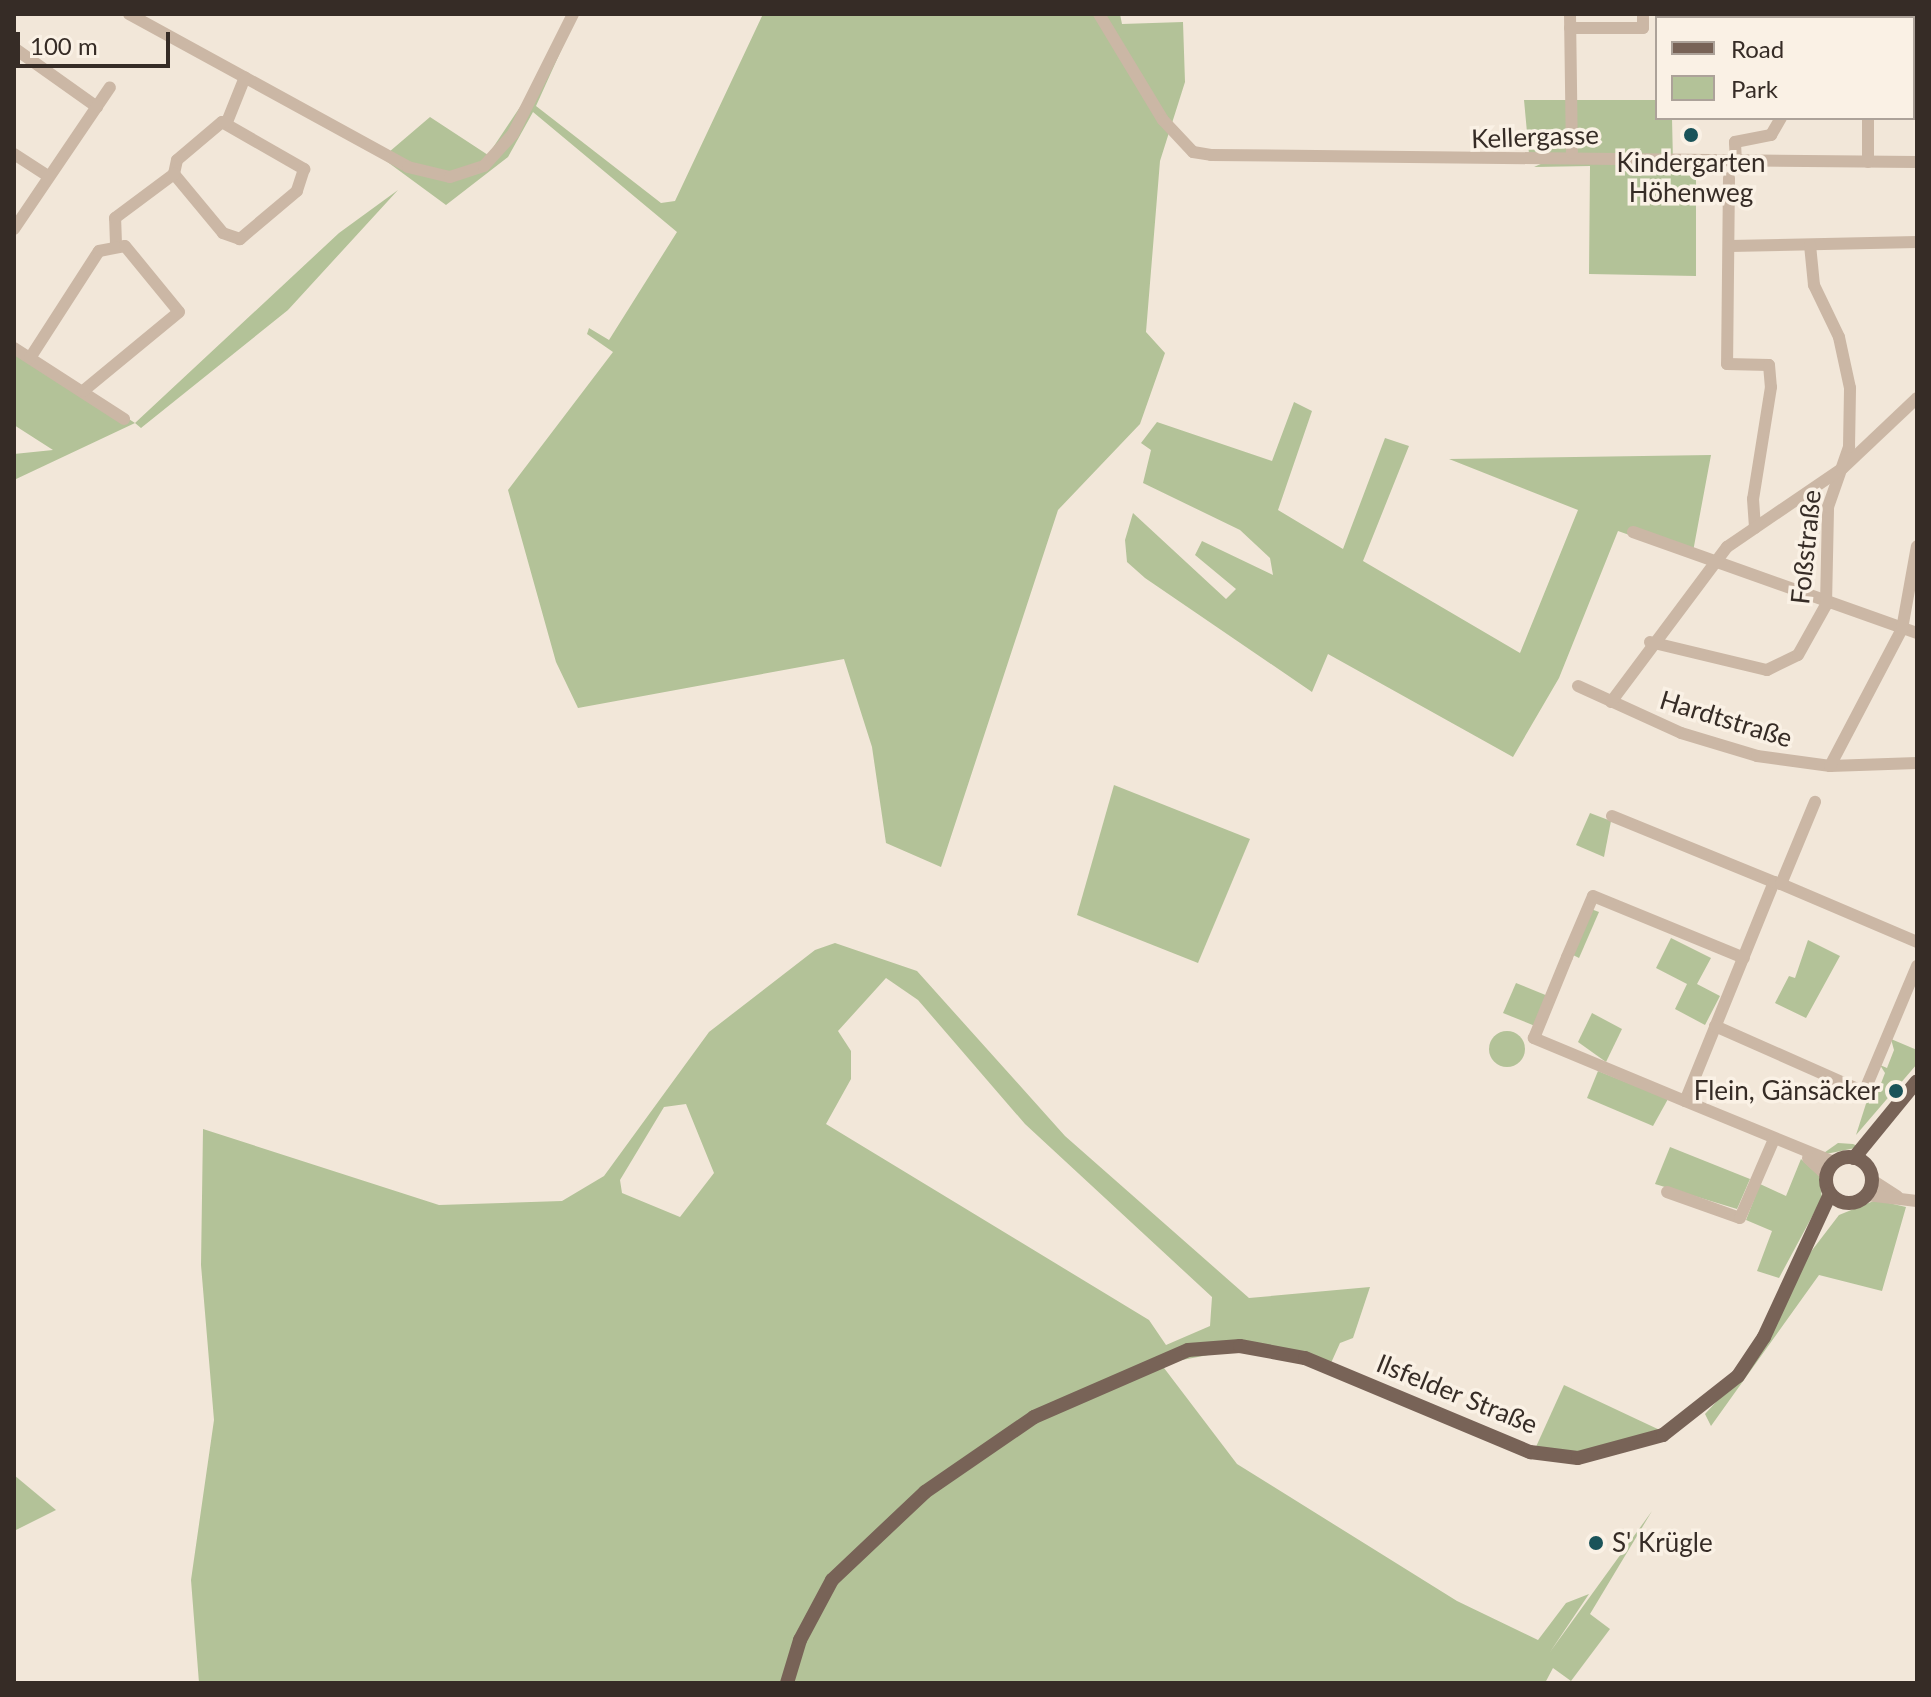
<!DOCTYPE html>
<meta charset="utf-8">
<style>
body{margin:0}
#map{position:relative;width:1931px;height:1697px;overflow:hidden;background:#f2e7d9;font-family:Lato,sans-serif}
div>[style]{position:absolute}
.green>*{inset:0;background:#b3c298}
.round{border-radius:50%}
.minor>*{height:12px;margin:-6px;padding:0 6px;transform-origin:6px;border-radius:6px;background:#cbb7a5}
.major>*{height:14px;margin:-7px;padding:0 7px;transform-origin:7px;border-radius:7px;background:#786357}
.major>.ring{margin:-7px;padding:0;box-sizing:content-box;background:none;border:14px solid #786357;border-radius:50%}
.dots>*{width:22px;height:22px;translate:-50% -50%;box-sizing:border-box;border:4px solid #faf1e5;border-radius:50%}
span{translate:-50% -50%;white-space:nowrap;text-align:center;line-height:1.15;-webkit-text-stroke:7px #faf1e5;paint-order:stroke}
.street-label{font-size:26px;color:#362c26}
.poi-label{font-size:26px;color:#362c26}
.right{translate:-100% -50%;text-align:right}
.left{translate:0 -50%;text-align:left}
.frame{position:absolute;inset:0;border:16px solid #362c26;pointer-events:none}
.legend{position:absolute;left:1655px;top:16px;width:260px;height:104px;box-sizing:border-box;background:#faf1e5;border:2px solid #aca299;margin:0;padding:10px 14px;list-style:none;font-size:24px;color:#362c26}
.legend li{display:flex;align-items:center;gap:16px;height:40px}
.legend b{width:40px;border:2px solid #aca299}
.scale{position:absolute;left:16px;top:32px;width:154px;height:36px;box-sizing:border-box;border:4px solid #362c26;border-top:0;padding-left:10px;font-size:24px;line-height:28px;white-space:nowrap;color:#362c26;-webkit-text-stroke:6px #faf1e5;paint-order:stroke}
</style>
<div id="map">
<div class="green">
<i style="clip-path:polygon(763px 14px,1120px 14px,1122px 24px,1183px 22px,1185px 82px,1160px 161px,1146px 332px,1165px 353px,1140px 424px,1058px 510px,941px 867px,886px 843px,872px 747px,844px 659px,578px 708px,556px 662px,508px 490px,613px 352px,587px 334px,589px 328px,609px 340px,677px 232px,533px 112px,508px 157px,446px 205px,382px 158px,430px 117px,488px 155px,568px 35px,536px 106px,661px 203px,675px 201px)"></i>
<i style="clip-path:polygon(1524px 100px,1657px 100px,1657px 118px,1672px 118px,1673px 162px,1529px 154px)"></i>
<i style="clip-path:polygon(1554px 158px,1696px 167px,1696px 276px,1589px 274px,1590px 166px,1534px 167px)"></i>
<i style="clip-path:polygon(398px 190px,288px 310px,141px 428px,135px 423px,14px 480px,14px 454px,53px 450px,14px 425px,14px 344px,135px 423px,339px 233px)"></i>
<i style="clip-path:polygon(1294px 402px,1312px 411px,1278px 510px,1343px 549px,1385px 438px,1409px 446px,1363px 561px,1520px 653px,1578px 510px,1449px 459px,1711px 455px,1692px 557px,1618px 531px,1559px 678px,1513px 757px,1328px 654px,1312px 692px,1145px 578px,1127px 562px,1125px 540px,1133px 513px,1226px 599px,1236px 589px,1195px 555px,1202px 541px,1273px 575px,1270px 558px,1240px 530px,1143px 483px,1151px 450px,1141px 443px,1157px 422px,1272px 461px)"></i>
<i style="clip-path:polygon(1114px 785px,1250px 839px,1198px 963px,1077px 915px)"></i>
<i style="clip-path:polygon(1590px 813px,1611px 821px,1604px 857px,1576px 845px)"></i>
<i style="clip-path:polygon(1591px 909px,1599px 912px,1579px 958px,1571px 954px)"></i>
<i style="clip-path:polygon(1671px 938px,1711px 958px,1697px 984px,1720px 996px,1705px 1025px,1675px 1009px,1687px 984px,1656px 968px)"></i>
<i style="clip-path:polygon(1808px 940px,1840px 956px,1806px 1018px,1775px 1003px,1789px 976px,1795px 978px)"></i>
<i style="clip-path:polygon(evenodd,835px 943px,917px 971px,1065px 1136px,1249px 1298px,1370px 1287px,1353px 1338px,1340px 1343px,1331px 1363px,1240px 1349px,1161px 1364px,1237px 1464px,1457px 1601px,1538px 1640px,1566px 1603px,1589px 1594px,1550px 1652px,1652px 1511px,1590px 1614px,1610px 1629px,1571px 1681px,1553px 1668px,1545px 1683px,199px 1683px,191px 1580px,214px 1420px,201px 1265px,203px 1129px,439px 1205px,562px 1201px,604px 1176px,709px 1032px,815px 950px,835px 943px,886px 978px,918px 1000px,1025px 1124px,1212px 1297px,1210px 1326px,1166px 1345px,1149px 1320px,826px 1124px,851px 1079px,851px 1051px,838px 1031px,886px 978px,835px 943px,686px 1104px,714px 1173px,680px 1217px,622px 1193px,620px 1180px,664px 1107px,686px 1104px)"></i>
<i style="clip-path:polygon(1516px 983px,1548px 996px,1535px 1026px,1503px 1013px)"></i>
<i style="clip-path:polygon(1592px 1013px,1622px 1029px,1606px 1062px,1578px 1042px)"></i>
<i class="round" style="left:1489px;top:1031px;width:36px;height:36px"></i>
<i style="clip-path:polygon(1891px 1039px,1917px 1050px,1917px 1064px,1856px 1135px,1871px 1088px,1878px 1091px,1885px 1073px,1880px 1065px,1887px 1068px,1894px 1050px)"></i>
<i style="clip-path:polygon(1598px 1071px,1668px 1099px,1653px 1126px,1587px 1098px)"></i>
<i style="clip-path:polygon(1838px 1143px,1853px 1144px,1860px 1147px,1821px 1155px)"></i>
<i style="clip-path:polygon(1670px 1147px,1750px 1179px,1737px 1209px,1655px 1184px)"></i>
<i style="clip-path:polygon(1801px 1159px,1819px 1176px,1822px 1198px,1779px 1278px,1757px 1271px,1772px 1231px,1746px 1220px,1760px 1184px,1786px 1196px)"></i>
<i style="clip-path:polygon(1876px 1200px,1906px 1207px,1882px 1291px,1819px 1275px,1711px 1426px,1705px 1414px,1738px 1378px,1800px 1266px,1839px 1215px)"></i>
<i style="clip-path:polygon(1564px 1385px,1664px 1432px,1577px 1455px,1535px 1449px)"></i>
<i style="clip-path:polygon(14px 1475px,56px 1510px,14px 1531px)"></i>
</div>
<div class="minor">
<i style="left:129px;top:14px;width:318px;rotate:28.7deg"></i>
<i style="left:408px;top:167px;width:43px;rotate:13.4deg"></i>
<i style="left:450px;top:177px;width:36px;rotate:-18deg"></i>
<i style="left:484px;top:166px;width:43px;rotate:-47.8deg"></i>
<i style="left:513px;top:134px;width:134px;rotate:-63.4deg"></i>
<i style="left:1099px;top:14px;width:124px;rotate:58.9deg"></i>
<i style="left:1163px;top:120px;width:44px;rotate:46.8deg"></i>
<i style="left:1193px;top:152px;width:18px;rotate:9deg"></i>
<i style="left:1211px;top:155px;width:706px;rotate:0.57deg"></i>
<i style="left:1570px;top:14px;width:139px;rotate:89.2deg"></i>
<i style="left:1869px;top:18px;width:4px;rotate:-90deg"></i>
<i style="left:1570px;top:28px;width:73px"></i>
<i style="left:1643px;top:28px;width:14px;rotate:-90deg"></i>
<i style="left:1913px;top:47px;width:4px"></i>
<i style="left:14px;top:48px;width:102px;rotate:35.4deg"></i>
<i style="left:1868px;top:118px;width:44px;rotate:90deg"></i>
<i style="left:222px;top:122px;width:95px;rotate:29.8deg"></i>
<i style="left:304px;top:169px;width:23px;rotate:108deg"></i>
<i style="left:297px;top:191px;width:75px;rotate:139.9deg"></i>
<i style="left:240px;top:239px;width:18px;rotate:-161deg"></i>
<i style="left:223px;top:233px;width:77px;rotate:-129.7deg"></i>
<i style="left:174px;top:174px;width:14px;rotate:-78deg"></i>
<i style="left:177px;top:160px;width:59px;rotate:-40.2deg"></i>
<i style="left:227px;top:122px;width:48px;rotate:-68.2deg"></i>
<i style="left:14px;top:154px;width:40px;rotate:32.9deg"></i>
<i style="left:1736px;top:162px;width:20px;rotate:-93deg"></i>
<i style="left:1735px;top:142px;width:37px;rotate:-11deg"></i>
<i style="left:1771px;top:135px;width:20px;rotate:-60deg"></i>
<i style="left:1729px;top:178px;width:186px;rotate:90.6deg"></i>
<i style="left:1727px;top:364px;width:42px;rotate:1.4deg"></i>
<i style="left:1769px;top:365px;width:22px;rotate:85deg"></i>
<i style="left:1771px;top:387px;width:113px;rotate:99.1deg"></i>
<i style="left:1753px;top:499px;width:29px;rotate:86deg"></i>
<i style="left:14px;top:229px;width:171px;rotate:-55.9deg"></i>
<i style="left:116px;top:244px;width:26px;rotate:-92deg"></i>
<i style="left:115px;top:218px;width:74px;rotate:-36.7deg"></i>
<i style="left:1730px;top:246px;width:187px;rotate:-1.2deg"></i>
<i style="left:14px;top:348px;width:131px;rotate:32.8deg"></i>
<i style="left:30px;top:358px;width:127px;rotate:-57.2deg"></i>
<i style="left:99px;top:251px;width:26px;rotate:-11deg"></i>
<i style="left:125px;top:246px;width:85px;rotate:50.7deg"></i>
<i style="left:179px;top:312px;width:124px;rotate:140.5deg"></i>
<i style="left:1633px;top:532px;width:301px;rotate:19.6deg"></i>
<i style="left:1650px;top:642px;width:120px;rotate:13.5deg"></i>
<i style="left:1767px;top:670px;width:34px;rotate:-26deg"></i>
<i style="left:1798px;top:655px;width:57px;rotate:-60.8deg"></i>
<i style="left:1826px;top:605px;width:98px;rotate:-88.8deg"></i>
<i style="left:1828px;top:507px;width:64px;rotate:-70.7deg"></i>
<i style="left:1849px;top:447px;width:59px;rotate:-89deg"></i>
<i style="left:1850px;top:388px;width:52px;rotate:-102.2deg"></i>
<i style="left:1839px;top:337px;width:58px;rotate:-115.7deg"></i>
<i style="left:1814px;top:285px;width:40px;rotate:-95.7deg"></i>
<i style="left:1578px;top:686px;width:113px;rotate:24.5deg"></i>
<i style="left:1681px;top:733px;width:79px;rotate:16.8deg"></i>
<i style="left:1757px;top:756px;width:74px;rotate:7.8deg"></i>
<i style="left:1830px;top:766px;width:87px;rotate:-2deg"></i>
<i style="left:1611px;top:702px;width:194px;rotate:-53.2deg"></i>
<i style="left:1727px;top:547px;width:140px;rotate:-34.3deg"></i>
<i style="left:1843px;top:468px;width:102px;rotate:-43.4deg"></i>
<i style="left:1830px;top:766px;width:155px;rotate:-62.3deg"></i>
<i style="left:1902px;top:629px;width:84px;rotate:-79.8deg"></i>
<i style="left:1612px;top:816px;width:175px;rotate:22.2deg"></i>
<i style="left:1774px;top:882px;width:236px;rotate:112.1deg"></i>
<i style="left:1685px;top:1101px;width:161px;rotate:22.3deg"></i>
<i style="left:1774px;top:882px;width:7px;rotate:16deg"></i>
<i style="left:1781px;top:884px;width:89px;rotate:-67.5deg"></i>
<i style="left:1781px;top:884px;width:148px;rotate:23.1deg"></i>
<i style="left:1715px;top:1026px;width:163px;rotate:23.9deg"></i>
<i style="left:1864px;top:1092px;width:137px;rotate:-67.2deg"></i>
<i style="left:1685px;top:1101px;width:164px;rotate:-157.4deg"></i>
<i style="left:1534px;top:1038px;width:87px;rotate:-67.8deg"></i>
<i style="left:1567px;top:957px;width:66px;rotate:-66.9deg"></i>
<i style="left:1593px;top:896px;width:163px;rotate:22.3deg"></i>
<i style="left:1808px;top:1158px;width:25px;rotate:43deg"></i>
<i style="left:1872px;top:1180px;width:30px;rotate:33deg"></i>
<i style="left:1667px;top:1192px;width:77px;rotate:19.6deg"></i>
<i style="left:1740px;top:1218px;width:86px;rotate:-66.7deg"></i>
<i style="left:1867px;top:1195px;width:50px;rotate:6.8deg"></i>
</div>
<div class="major">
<i class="ring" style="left:1826px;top:1157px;width:32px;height:32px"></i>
<i style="left:1854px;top:1158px;width:99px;rotate:-50.7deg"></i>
<i style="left:787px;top:1683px;width:45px;rotate:-73.2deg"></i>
<i style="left:800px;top:1640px;width:68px;rotate:-61.9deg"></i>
<i style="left:832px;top:1580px;width:128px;rotate:-43.4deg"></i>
<i style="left:925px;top:1492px;width:132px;rotate:-34.5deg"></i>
<i style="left:1034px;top:1417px;width:168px;rotate:-23.5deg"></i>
<i style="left:1188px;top:1350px;width:52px;rotate:-4.4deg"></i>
<i style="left:1240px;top:1346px;width:66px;rotate:10.5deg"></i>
<i style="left:1305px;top:1358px;width:244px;rotate:22.7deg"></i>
<i style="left:1530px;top:1452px;width:48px;rotate:7.1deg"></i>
<i style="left:1578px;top:1458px;width:88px;rotate:-15.1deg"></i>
<i style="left:1663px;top:1435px;width:95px;rotate:-38.2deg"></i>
<i style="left:1738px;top:1376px;width:47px;rotate:-56.3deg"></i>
<i style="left:1764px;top:1337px;width:157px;rotate:-65.2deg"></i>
</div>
<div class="dots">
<i style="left:1691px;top:135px;background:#1a5359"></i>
<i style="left:1896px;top:1091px;background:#1a5359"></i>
<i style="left:1596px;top:1543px;background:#1a5359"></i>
</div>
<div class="street-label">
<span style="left:1535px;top:137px;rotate:-2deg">Kellergasse</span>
<span style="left:1806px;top:547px;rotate:-84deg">Foßstraße</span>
<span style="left:1726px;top:719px;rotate:17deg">Hardtstraße</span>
<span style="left:1457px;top:1394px;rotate:22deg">Ilsfelder Straße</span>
</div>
<div class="poi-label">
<span style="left:1691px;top:178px">Kindergarten<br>Höhenweg</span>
<span class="right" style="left:1880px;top:1091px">Flein, Gänsäcker</span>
<span class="left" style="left:1612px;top:1543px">S' Krügle</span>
</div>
<div class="frame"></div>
<ul class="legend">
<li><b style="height:10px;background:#786357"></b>Road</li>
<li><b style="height:22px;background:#b3c298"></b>Park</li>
</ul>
<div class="scale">100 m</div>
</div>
